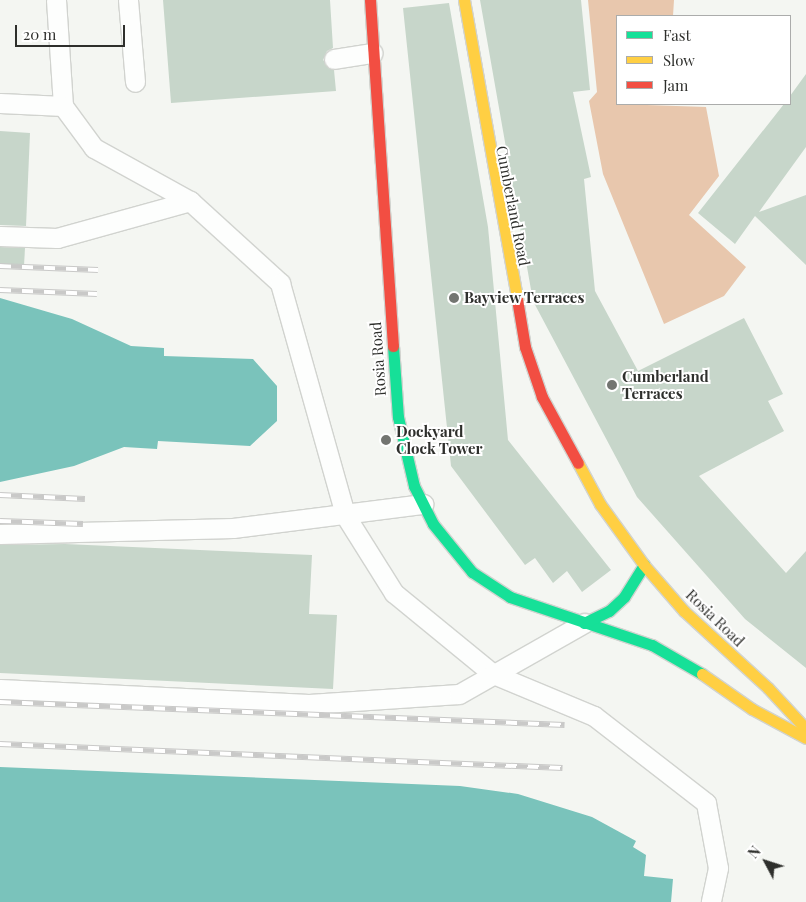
<!DOCTYPE html>
<style>
body{margin:0}
#map{position:relative;width:806px;height:902px;overflow:hidden;background:#f4f6f2;font-family:"Playfair Display",serif}
div>[style]{position:absolute}
.forest>*{inset:0;background:#e8c7ad}
.water>*{inset:0;background:#7ac3bb}
.building>*{inset:0;background:#c7d6ca}
.roads{filter:drop-shadow(1px 0 #d1d3cf) drop-shadow(-1px 0 #d1d3cf) drop-shadow(0 1px #d1d3cf) drop-shadow(0 -1px #d1d3cf)}
.lane>*{height:19px;margin:-9.5px;padding:0 9.5px;transform-origin:9.5px;border-radius:9.5px;background:#fdfefd}
.fast>*{height:11px;margin:-5.5px;padding:0 5.5px;transform-origin:5.5px;border-radius:5.5px;background:#16e098}
.slow>*{height:11px;margin:-5.5px;padding:0 5.5px;transform-origin:5.5px;border-radius:5.5px;background:#ffcf43}
.jam>*{height:11px;margin:-5.5px;padding:0 5.5px;transform-origin:5.5px;border-radius:5.5px;background:#f24e42}
.rail>*{height:5.5px;margin-top:-2.75px;transform-origin:0;background:repeating-linear-gradient(90deg,#fff 0 11px,#c9c9c8 0 22px);box-sizing:border-box;border-block:1px solid #c9c9c8}
.dots>*{width:14px;height:14px;translate:-50% -50%;box-sizing:border-box;border:2px solid #fff;border-radius:50%}
span{translate:-50% -50%;white-space:nowrap;text-align:center;line-height:1.15;-webkit-text-stroke:4px #fff;paint-order:stroke}
.street-label{font-size:15px;color:#2e2f2c}
.poi-label{font-size:15px;color:#2e2f2c;font-weight:700}
.left{translate:0 -50%;text-align:left}
.legend{position:absolute;left:616px;top:15px;width:175px;height:90px;box-sizing:border-box;background:#fff;border:1px solid #abacab;margin:0;padding:6px 9px;list-style:none;font-size:15px;color:#2e2f2c}
.legend li{display:flex;align-items:center;gap:10px;height:25px}
.legend b{width:25px;border:1px solid #abacab}
.north{position:absolute;left:741px;top:837px;width:50px;height:50px;-webkit-text-stroke:4px #fff;paint-order:stroke;rotate:310deg;font-size:14px;font-weight:700;line-height:20px;text-align:center;color:#2e2f2c}
.north::after{content:'';display:block;margin:auto;width:18px;height:22px;background:#2e2f2c;clip-path:polygon(50% 0,100% 100%,50% 72%,0 100%)}
.scale{position:absolute;left:15px;top:25px;width:110px;height:22px;box-sizing:border-box;border:2px solid #2e2f2c;border-top:0;padding-left:6px;font-size:15px;line-height:18px;white-space:nowrap;color:#2e2f2c;-webkit-text-stroke:4px #fff;paint-order:stroke}
</style>
<div id="map">
<div class="forest">
<i style="clip-path:polygon(588px 0,674px 0,673px 16px,617px 16px,617px 104px,706px 107px,719px 176px,689px 215px,746px 267px,724px 296px,664px 324px,603px 174px,589px 101px,597px 92px)"></i>
</div>
<div class="water">
<i style="clip-path:polygon(0 298px,72px 319px,131px 346px,164px 348px,164px 356px,253px 359px,277px 386px,277px 421px,250px 446px,158px 441px,157px 449px,124px 447px,74px 466px,0 482px)"></i>
<i style="clip-path:polygon(0 767px,460px 786px,518px 794px,592px 817px,636px 841px,633px 847px,646px 855px,644px 876px,673px 879px,671px 902px,0 902px)"></i>
</div>
<div class="building">
<i style="clip-path:polygon(163px 0,330px 0,333px 48px,327px 51px,323px 60px,334px 70px,336px 91px,171px 103px)"></i>
<i style="clip-path:polygon(480px 0,581px 0,590px 90px,573px 92px,591px 177px,584px 179px,595px 291px,638px 371px,744px 318px,783px 394px,768px 401px,784px 431px,699px 476px,786px 573px,806px 551px,806px 668px,745px 619px,637px 497px,533px 301px)"></i>
<i style="clip-path:polygon(449px 3px,488px 227px,508px 440px,611px 570px,582px 592px,567px 571px,553px 583px,535px 558px,525px 565px,451px 466px,403px 8px)"></i>
<i style="clip-path:polygon(806px 74px,806px 147px,759px 212px,806px 195px,806px 265px,755px 216px,735px 244px,698px 213px,784px 104px,790px 104px,790px 96px)"></i>
<i style="clip-path:polygon(0 131px,30px 133px,26px 226px,0 225px)"></i>
<i style="clip-path:polygon(0 247px,25px 248px,24px 266px,0 265px)"></i>
<i style="clip-path:polygon(65px 544px,312px 555px,309px 614px,337px 615px,333px 689px,0 673px,0 545px)"></i>
</div>
<div class="roads">
<div class="lane">
<i style="left:56px;top:0;width:106px;rotate:86.2deg"></i>
<i style="left:63px;top:106px;width:52px;rotate:53.6deg"></i>
<i style="left:94px;top:148px;width:110px;rotate:28.9deg"></i>
<i style="left:190px;top:201px;width:122px;rotate:42.3deg"></i>
<i style="left:280px;top:283px;width:241px;rotate:74.3deg"></i>
<i style="left:345px;top:515px;width:92px;rotate:57.9deg"></i>
<i style="left:394px;top:593px;width:128px;rotate:39.3deg"></i>
<i style="left:493px;top:674px;width:109px;rotate:22.6deg"></i>
<i style="left:594px;top:716px;width:142px;rotate:37.8deg"></i>
<i style="left:706px;top:803px;width:66px;rotate:79.5deg"></i>
<i style="left:718px;top:868px;width:35px;rotate:102deg"></i>
<i style="left:128px;top:0;width:82px;rotate:85.1deg"></i>
<i style="left:334px;top:59px;width:39px;rotate:-9deg"></i>
<i style="left:0;top:103px;width:63px;rotate:2.7deg"></i>
<i style="left:0;top:236px;width:57px;rotate:2deg"></i>
<i style="left:57px;top:238px;width:138px;rotate:-15.5deg"></i>
<i style="left:0;top:534px;width:233px;rotate:-1.5deg"></i>
<i style="left:233px;top:528px;width:192px;rotate:-7.2deg"></i>
<i style="left:0;top:689px;width:309px;rotate:2.8deg"></i>
<i style="left:309px;top:704px;width:150px;rotate:-3.8deg"></i>
<i style="left:459px;top:694px;width:144px;rotate:-29.6deg"></i>
</div>
<div class="fast">
<i style="left:393px;top:346px;width:71px;rotate:86deg"></i>
<i style="left:398px;top:417px;width:71px;rotate:76.9deg"></i>
<i style="left:414px;top:486px;width:42px;rotate:63.4deg"></i>
<i style="left:433px;top:524px;width:62px;rotate:50.9deg"></i>
<i style="left:472px;top:572px;width:45px;rotate:33.3deg"></i>
<i style="left:510px;top:597px;width:150px;rotate:18.7deg"></i>
<i style="left:652px;top:645px;width:58px;rotate:30.1deg"></i>
<i style="left:584px;top:623px;width:28px;rotate:-26deg"></i>
<i style="left:609px;top:611px;width:21px;rotate:-43deg"></i>
<i style="left:624px;top:597px;width:38px;rotate:-58deg"></i>
</div>
<div class="slow">
<i style="left:464px;top:0;width:304px;rotate:79.9deg"></i>
<i style="left:578px;top:463px;width:47px;rotate:61.8deg"></i>
<i style="left:600px;top:504px;width:75px;rotate:54.2deg"></i>
<i style="left:644px;top:565px;width:61px;rotate:49deg"></i>
<i style="left:684px;top:611px;width:114px;rotate:42.5deg"></i>
<i style="left:768px;top:688px;width:56px;rotate:47.2deg"></i>
<i style="left:702px;top:674px;width:61px;rotate:35deg"></i>
<i style="left:752px;top:709px;width:61px;rotate:28.2deg"></i>
</div>
<div class="jam">
<i style="left:370px;top:0;width:347px;rotate:86.2deg"></i>
<i style="left:517px;top:299px;width:49px;rotate:80.5deg"></i>
<i style="left:525px;top:347px;width:53px;rotate:71.2deg"></i>
<i style="left:542px;top:397px;width:75px;rotate:61.4deg"></i>
</div>
</div>
<div class="rail">
<i style="left:0;top:266px;width:98px;rotate:2.3deg"></i>
<i style="left:0;top:290px;width:97px;rotate:2.4deg"></i>
<i style="left:0;top:495px;width:85px;rotate:2.7deg"></i>
<i style="left:0;top:521px;width:83px;rotate:2.1deg"></i>
<i style="left:0;top:702px;width:565px;rotate:2.33deg"></i>
<i style="left:0;top:744px;width:563px;rotate:2.45deg"></i>
</div>
<div class="dots">
<i style="left:454px;top:298px;background:#737571"></i>
<i style="left:612px;top:385px;background:#737571"></i>
<i style="left:386px;top:440px;background:#737571"></i>
</div>
<div class="street-label">
<span style="left:513px;top:206px;rotate:79deg">Cumberland Road</span>
<span style="left:378px;top:359px;rotate:-94deg">Rosia Road</span>
<span style="left:715px;top:618px;rotate:44deg">Rosia Road</span>
</div>
<div class="poi-label">
<span class="left" style="left:464px;top:298px">Bayview Terraces</span>
<span class="left" style="left:622px;top:385px">Cumberland<br>Terraces</span>
<span class="left" style="left:396px;top:440px">Dockyard<br>Clock Tower</span>
</div>
<ul class="legend">
<li><b style="height:6px;background:#16e098"></b>Fast</li>
<li><b style="height:6px;background:#ffcf43"></b>Slow</li>
<li><b style="height:6px;background:#f24e42"></b>Jam</li>
</ul>
<div class="north">N</div>
<div class="scale">20 m</div>
</div>
